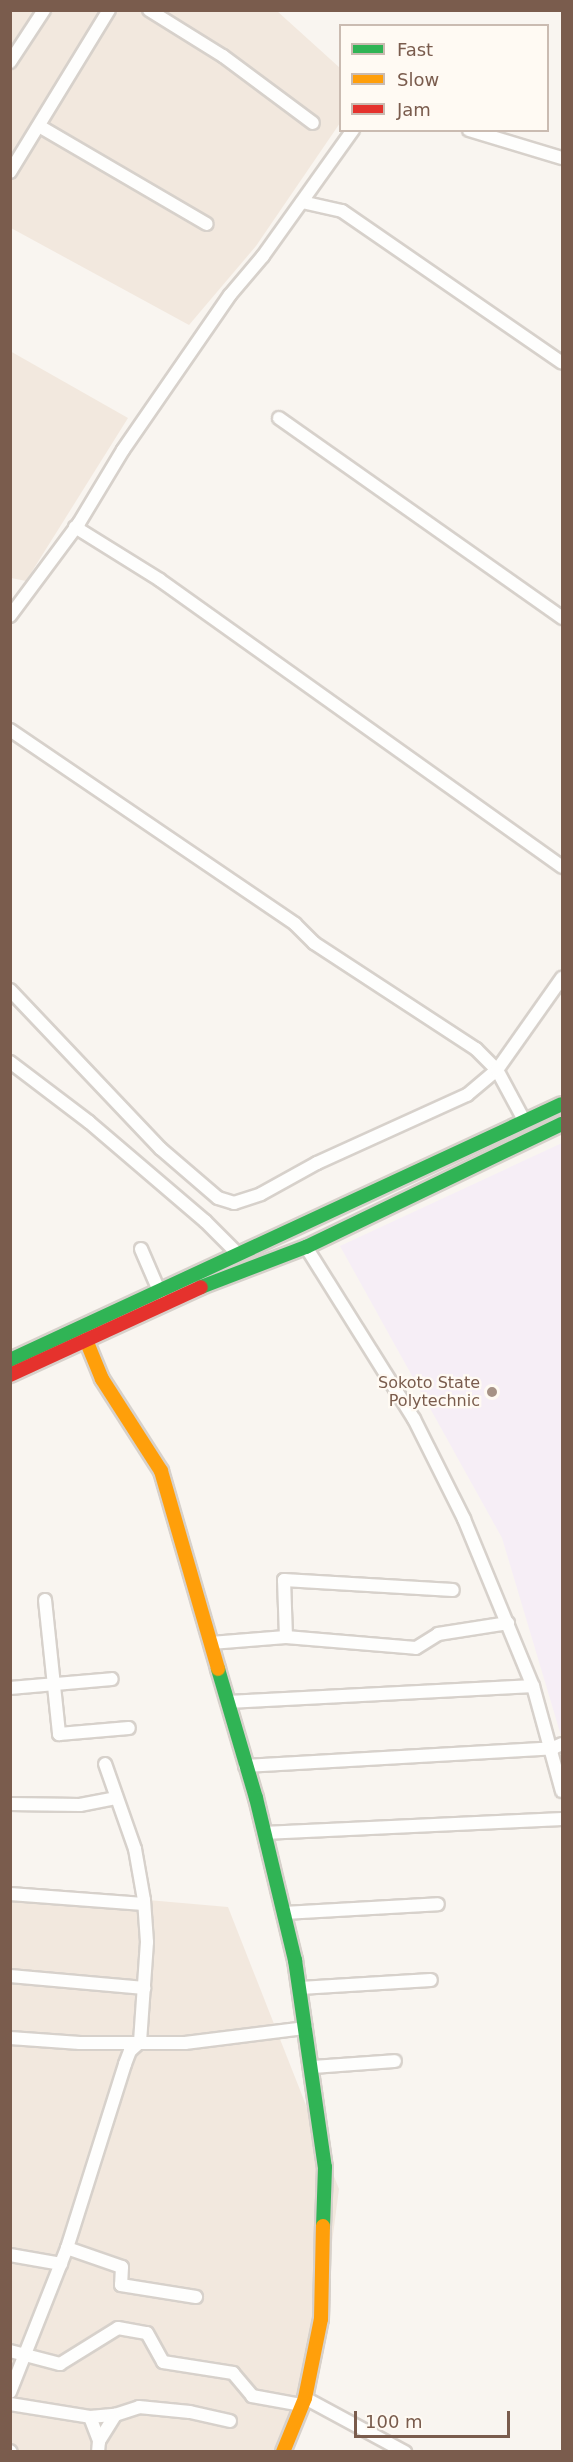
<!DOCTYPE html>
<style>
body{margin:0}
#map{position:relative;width:573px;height:2462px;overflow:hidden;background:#f9f5f0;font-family:"DejaVu Sans",sans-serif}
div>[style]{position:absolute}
.residential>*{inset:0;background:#f2e8de}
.education>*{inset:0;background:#f6eef6}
.roads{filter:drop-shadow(2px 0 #d7d1cb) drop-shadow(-2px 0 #d7d1cb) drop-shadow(0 2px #d7d1cb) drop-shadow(0 -2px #d7d1cb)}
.street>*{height:12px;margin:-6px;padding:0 6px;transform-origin:6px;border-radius:6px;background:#fefefd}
.fast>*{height:14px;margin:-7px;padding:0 7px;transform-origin:7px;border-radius:7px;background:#30b455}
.slow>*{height:14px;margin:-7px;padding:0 7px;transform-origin:7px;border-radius:7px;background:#ff9f0a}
.jam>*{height:14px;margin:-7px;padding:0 7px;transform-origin:7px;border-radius:7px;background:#e5322d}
.dots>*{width:16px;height:16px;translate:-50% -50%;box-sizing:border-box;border:3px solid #fffaf3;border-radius:50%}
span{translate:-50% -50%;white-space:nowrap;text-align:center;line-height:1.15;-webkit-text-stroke:4.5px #fffaf3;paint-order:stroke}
.poi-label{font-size:16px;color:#7a5c4d}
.right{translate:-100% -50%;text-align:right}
.frame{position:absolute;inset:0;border:12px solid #7a5c4d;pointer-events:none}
.legend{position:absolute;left:339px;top:24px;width:210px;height:108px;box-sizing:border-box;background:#fffaf3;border:2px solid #cabbb1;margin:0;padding:8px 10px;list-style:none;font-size:18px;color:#7a5c4d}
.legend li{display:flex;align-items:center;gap:12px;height:30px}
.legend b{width:30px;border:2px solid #cabbb1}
.scale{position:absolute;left:354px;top:2411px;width:156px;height:27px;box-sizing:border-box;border:3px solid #7a5c4d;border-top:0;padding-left:8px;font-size:18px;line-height:21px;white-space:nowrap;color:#7a5c4d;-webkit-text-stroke:4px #fffaf3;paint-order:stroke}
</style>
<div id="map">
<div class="residential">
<i style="clip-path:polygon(10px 11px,277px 11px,340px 68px,340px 123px,256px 246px,189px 325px,11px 228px)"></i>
<i style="clip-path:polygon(10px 351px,128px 418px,26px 581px,11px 578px)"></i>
<i style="clip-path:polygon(10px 1888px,228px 1907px,339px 2189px,317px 2357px,278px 2451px,11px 2451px)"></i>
</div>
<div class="education">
<i style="clip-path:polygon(562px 1143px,562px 1739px,502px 1538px,340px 1246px)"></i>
</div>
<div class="roads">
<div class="street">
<i style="left:149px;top:10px;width:87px;rotate:31.9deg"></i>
<i style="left:223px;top:56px;width:112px;rotate:36.7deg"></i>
<i style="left:10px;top:62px;width:62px;rotate:-56.8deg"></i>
<i style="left:39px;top:126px;width:194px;rotate:30.3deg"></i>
<i style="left:469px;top:130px;width:97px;rotate:16.8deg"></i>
<i style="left:10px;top:172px;width:190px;rotate:-58.6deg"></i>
<i style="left:302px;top:202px;width:41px;rotate:12.7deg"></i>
<i style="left:342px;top:211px;width:267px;rotate:34.6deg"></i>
<i style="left:279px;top:418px;width:347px;rotate:35.2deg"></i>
<i style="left:75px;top:527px;width:100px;rotate:31.9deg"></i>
<i style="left:160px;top:580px;width:494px;rotate:35.5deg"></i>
<i style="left:10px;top:616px;width:116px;rotate:-53.4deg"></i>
<i style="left:79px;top:523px;width:85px;rotate:-58.9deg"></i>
<i style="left:123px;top:450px;width:188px;rotate:-55.4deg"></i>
<i style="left:230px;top:295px;width:51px;rotate:-49.8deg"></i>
<i style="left:263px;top:256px;width:155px;rotate:-54.5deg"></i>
<i style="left:10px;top:730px;width:345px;rotate:34.2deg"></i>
<i style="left:295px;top:924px;width:27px;rotate:45deg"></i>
<i style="left:314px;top:943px;width:194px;rotate:33.2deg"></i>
<i style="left:476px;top:1049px;width:30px;rotate:45deg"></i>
<i style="left:497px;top:1070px;width:59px;rotate:61.7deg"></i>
<i style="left:10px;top:990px;width:219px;rotate:46.5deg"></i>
<i style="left:161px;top:1149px;width:75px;rotate:40.7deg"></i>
<i style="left:218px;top:1198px;width:17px;rotate:17deg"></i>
<i style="left:234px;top:1203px;width:28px;rotate:-18deg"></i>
<i style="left:261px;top:1194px;width:64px;rotate:-29deg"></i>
<i style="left:317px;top:1163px;width:165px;rotate:-24.4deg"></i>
<i style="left:467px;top:1095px;width:39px;rotate:-40deg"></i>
<i style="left:497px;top:1070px;width:113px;rotate:-54.8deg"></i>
<i style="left:10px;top:1062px;width:99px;rotate:37.2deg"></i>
<i style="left:89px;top:1122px;width:153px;rotate:40.5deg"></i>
<i style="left:205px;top:1221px;width:47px;rotate:45deg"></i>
<i style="left:306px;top:1247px;width:203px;rotate:57.9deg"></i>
<i style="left:414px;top:1419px;width:112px;rotate:63.4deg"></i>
<i style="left:464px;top:1519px;width:181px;rotate:67.6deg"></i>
<i style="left:533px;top:1686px;width:109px;rotate:74.6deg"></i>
<i style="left:141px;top:1249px;width:48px;rotate:66.6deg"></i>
<i style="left:45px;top:1600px;width:135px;rotate:84deg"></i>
<i style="left:59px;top:1734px;width:70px;rotate:-4.9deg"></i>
<i style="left:286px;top:1637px;width:57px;rotate:-92deg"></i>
<i style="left:284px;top:1580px;width:169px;rotate:3.4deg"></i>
<i style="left:211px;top:1643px;width:75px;rotate:-4.6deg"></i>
<i style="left:286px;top:1637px;width:130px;rotate:4.8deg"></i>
<i style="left:416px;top:1648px;width:26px;rotate:-32deg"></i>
<i style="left:438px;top:1634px;width:71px;rotate:-8.9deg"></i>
<i style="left:10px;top:1688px;width:102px;rotate:-5deg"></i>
<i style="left:229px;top:1702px;width:304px;rotate:-3deg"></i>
<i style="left:245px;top:1766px;width:309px;rotate:-3.3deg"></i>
<i style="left:553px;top:1748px;width:10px;rotate:-24deg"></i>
<i style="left:10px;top:1804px;width:70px;rotate:0.8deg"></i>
<i style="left:80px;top:1805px;width:36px;rotate:-11deg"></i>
<i style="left:264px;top:1833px;width:298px;rotate:-2.7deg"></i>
<i style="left:10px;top:1894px;width:134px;rotate:4.3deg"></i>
<i style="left:284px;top:1913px;width:154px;rotate:-3.3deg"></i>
<i style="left:10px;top:1976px;width:135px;rotate:5.1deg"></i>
<i style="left:300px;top:1988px;width:131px;rotate:-3.5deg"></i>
<i style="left:10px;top:2038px;width:70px;rotate:4.1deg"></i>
<i style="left:80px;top:2043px;width:105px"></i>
<i style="left:185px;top:2043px;width:122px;rotate:-7.1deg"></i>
<i style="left:312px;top:2067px;width:83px;rotate:-4.1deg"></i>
<i style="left:67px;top:2248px;width:58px;rotate:19.1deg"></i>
<i style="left:122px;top:2267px;width:18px;rotate:93deg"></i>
<i style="left:121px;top:2285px;width:76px;rotate:9.1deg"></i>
<i style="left:10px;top:2255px;width:52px;rotate:10deg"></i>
<i style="left:10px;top:2351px;width:52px;rotate:14.6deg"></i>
<i style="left:60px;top:2364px;width:68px;rotate:-31.8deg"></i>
<i style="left:118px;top:2328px;width:29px;rotate:10deg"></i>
<i style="left:147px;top:2333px;width:33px;rotate:61deg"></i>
<i style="left:163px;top:2362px;width:71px;rotate:8.9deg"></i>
<i style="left:233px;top:2373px;width:30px;rotate:50deg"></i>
<i style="left:252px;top:2396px;width:51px;rotate:10.2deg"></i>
<i style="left:10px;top:2392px;width:155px;rotate:-68.4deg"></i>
<i style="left:67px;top:2248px;width:193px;rotate:-72.5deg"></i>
<i style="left:125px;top:2064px;width:14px;rotate:-69deg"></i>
<i style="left:130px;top:2051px;width:13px;rotate:-42deg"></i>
<i style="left:140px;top:2042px;width:100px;rotate:-86deg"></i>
<i style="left:147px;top:1942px;width:42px;rotate:-94.1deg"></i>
<i style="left:144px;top:1900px;width:52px;rotate:-100deg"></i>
<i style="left:135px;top:1849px;width:90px;rotate:-109.4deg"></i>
<i style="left:305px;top:2398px;width:114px;rotate:28.4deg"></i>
<i style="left:10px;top:2404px;width:81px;rotate:9.2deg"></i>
<i style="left:90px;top:2417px;width:25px;rotate:-5deg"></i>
<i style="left:115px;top:2415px;width:25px;rotate:-18deg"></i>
<i style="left:139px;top:2407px;width:51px;rotate:5.6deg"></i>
<i style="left:190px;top:2412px;width:41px;rotate:12.7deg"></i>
<i style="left:90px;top:2417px;width:26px;rotate:69deg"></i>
<i style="left:99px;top:2441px;width:11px;rotate:95deg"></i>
<i style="left:99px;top:2441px;width:31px;rotate:-58deg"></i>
<i style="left:10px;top:2451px;width:1px;rotate:45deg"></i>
</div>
<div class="fast">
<i style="left:201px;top:1287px;width:112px;rotate:-20.9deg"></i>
<i style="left:306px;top:1247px;width:284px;rotate:-25.7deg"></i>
<i style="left:10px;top:1360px;width:608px;rotate:-24.88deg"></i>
<i style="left:218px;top:1669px;width:134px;rotate:73.6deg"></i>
<i style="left:256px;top:1798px;width:167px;rotate:76.5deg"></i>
<i style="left:295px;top:1960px;width:209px;rotate:81.8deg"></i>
<i style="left:325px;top:2167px;width:59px;rotate:91.9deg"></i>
</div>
<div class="slow">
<i style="left:86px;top:1340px;width:42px;rotate:67.7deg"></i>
<i style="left:102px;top:1379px;width:109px;rotate:57.3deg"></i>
<i style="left:161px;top:1471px;width:206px;rotate:73.9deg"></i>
<i style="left:283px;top:2452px;width:58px;rotate:-67.8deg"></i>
<i style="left:305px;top:2398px;width:81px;rotate:-78.6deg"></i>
<i style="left:321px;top:2319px;width:93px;rotate:-88.8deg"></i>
</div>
<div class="jam">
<i style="left:10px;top:1375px;width:210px;rotate:-24.7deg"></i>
</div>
</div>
<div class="dots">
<i style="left:492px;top:1392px;background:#a69286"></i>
</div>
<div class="poi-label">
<span class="right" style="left:480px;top:1392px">Sokoto State<br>Polytechnic</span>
</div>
<div class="frame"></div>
<ul class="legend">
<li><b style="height:8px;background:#30b455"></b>Fast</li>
<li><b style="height:8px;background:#ff9f0a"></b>Slow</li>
<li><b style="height:8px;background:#e5322d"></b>Jam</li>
</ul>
<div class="scale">100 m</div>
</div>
